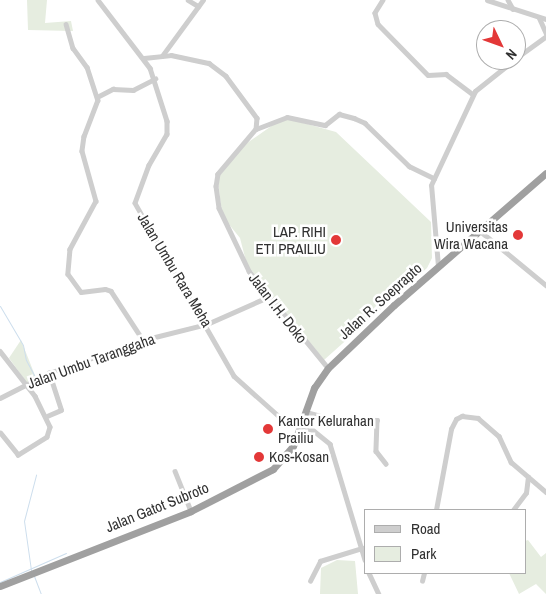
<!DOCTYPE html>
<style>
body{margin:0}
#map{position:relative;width:546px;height:594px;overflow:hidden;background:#fff;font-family:"Archivo Narrow",sans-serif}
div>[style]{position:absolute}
.green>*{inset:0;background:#e6ede0}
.stream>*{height:1px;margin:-0.5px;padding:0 0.5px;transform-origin:0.5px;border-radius:0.5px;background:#cddeed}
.minor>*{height:4.5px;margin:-2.25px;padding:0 2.25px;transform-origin:2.25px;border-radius:2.25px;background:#cecece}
.tertiary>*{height:5px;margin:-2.5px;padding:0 2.5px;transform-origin:2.5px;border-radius:2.5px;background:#cecece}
.trunk>*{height:7px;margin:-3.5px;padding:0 3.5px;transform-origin:3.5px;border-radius:3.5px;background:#a0a0a0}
.dots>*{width:14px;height:14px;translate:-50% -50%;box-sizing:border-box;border:2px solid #fff;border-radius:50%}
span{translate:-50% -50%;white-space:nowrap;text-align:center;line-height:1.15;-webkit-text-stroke:5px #fff;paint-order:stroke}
.poi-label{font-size:15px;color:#313131}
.right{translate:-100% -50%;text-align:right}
.left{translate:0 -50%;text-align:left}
.street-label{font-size:15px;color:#313131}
.legend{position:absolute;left:364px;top:509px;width:162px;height:65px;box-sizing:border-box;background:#fff;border:1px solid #adadad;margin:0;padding:6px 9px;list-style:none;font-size:15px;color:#313131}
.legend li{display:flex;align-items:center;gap:10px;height:25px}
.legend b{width:25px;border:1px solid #adadad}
.north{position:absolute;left:476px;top:20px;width:50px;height:50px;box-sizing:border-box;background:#fff;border:1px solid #adadad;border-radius:50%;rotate:132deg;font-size:14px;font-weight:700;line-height:20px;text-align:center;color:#313131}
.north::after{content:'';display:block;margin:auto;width:18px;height:22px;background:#e33838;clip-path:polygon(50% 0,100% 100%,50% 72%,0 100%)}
</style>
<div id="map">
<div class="green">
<i style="clip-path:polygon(27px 0,47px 0,45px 23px,71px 21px,73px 31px,28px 30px)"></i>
<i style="clip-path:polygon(289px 119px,336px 132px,431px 222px,432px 258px,427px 268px,324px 360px,247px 265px,240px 238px,223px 217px,220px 199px,218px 178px,240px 148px,280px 120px)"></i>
<i style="clip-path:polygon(21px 340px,36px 378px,27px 383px,9px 358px)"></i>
<i style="clip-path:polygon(528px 540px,541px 557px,546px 553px,546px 594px,536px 584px,519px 594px,509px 573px,525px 573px,525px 541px)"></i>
<i style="clip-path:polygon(337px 560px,355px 561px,358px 594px,320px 594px,321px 568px)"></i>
</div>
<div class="stream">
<i style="left:0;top:306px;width:45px;rotate:59.5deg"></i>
<i style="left:23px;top:345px;width:15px;rotate:79deg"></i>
<i style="left:26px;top:360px;width:21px;rotate:62deg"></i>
<i style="left:31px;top:570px;width:49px;rotate:-98.1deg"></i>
<i style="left:24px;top:521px;width:48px;rotate:-75.4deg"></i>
<i style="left:34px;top:576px;width:19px;rotate:69deg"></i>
<i style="left:0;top:582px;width:72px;rotate:-23.7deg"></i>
</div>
<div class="minor">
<i style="left:98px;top:0;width:86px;rotate:52.6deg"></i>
<i style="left:150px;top:68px;width:56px;rotate:72.2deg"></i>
<i style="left:167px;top:121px;width:13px;rotate:90deg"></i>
<i style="left:167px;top:134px;width:36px;rotate:120deg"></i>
<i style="left:149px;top:165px;width:40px;rotate:110.2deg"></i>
<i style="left:135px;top:203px;width:199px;rotate:60.2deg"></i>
<i style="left:234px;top:376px;width:63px;rotate:41.8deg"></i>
<i style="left:281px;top:418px;width:34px;rotate:21deg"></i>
<i style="left:313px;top:430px;width:22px;rotate:39deg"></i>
<i style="left:330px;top:444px;width:121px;rotate:73.2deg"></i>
<i style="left:188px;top:0;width:12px;rotate:31deg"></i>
<i style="left:383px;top:0;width:15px;rotate:122deg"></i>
<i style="left:375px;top:13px;width:11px;rotate:75deg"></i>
<i style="left:378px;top:24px;width:71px;rotate:45.6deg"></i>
<i style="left:428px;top:75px;width:18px;rotate:-3deg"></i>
<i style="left:446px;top:74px;width:34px;rotate:37deg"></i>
<i style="left:508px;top:0;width:10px;rotate:61deg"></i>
<i style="left:66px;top:24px;width:25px;rotate:74deg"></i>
<i style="left:73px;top:48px;width:24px;rotate:54deg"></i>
<i style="left:87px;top:67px;width:35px;rotate:72deg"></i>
<i style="left:98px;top:100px;width:39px;rotate:111deg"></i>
<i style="left:84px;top:136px;width:15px;rotate:98deg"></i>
<i style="left:82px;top:151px;width:52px;rotate:74.4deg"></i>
<i style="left:96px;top:201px;width:55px;rotate:118.4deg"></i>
<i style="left:70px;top:249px;width:25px;rotate:95deg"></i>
<i style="left:68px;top:274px;width:22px;rotate:54deg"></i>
<i style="left:81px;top:292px;width:24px;rotate:-7deg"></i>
<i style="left:105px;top:289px;width:6px;rotate:18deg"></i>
<i style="left:111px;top:291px;width:59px;rotate:56.9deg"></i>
<i style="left:162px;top:56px;width:69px;rotate:-53.8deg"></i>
<i style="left:144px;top:58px;width:27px;rotate:-6deg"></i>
<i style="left:171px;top:55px;width:39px;rotate:12deg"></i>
<i style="left:209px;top:63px;width:21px;rotate:37deg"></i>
<i style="left:226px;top:76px;width:52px;rotate:53.6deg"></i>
<i style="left:257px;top:118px;width:11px;rotate:95deg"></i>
<i style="left:256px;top:129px;width:59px;rotate:130.2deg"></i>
<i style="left:218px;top:174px;width:12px;rotate:99deg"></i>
<i style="left:216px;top:186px;width:22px;rotate:82deg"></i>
<i style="left:219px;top:208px;width:70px;rotate:64.5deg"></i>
<i style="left:249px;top:271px;width:125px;rotate:50.8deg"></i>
<i style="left:97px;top:97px;width:18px;rotate:-27deg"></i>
<i style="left:113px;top:89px;width:20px;rotate:3deg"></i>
<i style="left:133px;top:90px;width:25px;rotate:-27deg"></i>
<i style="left:256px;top:129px;width:33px;rotate:-21deg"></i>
<i style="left:287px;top:117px;width:39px;rotate:12deg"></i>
<i style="left:325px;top:125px;width:18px;rotate:-38deg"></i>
<i style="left:339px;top:114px;width:16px;rotate:15deg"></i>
<i style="left:354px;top:118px;width:12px;rotate:24deg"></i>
<i style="left:365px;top:123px;width:62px;rotate:44.3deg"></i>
<i style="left:409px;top:166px;width:28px;rotate:26deg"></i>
<i style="left:479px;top:230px;width:87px;rotate:39.4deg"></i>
<i style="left:0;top:351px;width:57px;rotate:52.1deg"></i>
<i style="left:35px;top:396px;width:34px;rotate:64deg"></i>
<i style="left:50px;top:427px;width:10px;rotate:107deg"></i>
<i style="left:47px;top:437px;width:34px;rotate:148deg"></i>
<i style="left:18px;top:455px;width:28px;rotate:-129deg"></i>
<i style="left:0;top:398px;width:55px;rotate:-27deg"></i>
<i style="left:49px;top:373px;width:100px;rotate:-19.3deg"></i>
<i style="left:143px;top:340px;width:66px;rotate:-14deg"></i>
<i style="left:207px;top:324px;width:67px;rotate:-23.9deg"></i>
<i style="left:306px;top:412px;width:27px;rotate:15deg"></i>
<i style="left:332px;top:419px;width:45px;rotate:1.3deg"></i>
<i style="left:377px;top:420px;width:31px;rotate:92deg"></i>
<i style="left:376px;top:451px;width:16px;rotate:52deg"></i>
<i style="left:47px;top:416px;width:15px;rotate:-23deg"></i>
<i style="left:61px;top:410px;width:39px;rotate:-108deg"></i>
<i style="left:175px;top:471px;width:43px;rotate:68.2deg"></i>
<i style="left:436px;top:510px;width:82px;rotate:-79.5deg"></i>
<i style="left:451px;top:429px;width:11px;rotate:-63deg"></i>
<i style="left:456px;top:419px;width:7px;rotate:-27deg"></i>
<i style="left:462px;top:416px;width:16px;rotate:7deg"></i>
<i style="left:478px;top:418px;width:28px;rotate:41deg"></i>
<i style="left:499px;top:436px;width:29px;rotate:65deg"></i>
<i style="left:511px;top:462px;width:46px;rotate:40.6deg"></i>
<i style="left:513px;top:510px;width:21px;rotate:-53deg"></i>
<i style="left:526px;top:493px;width:16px;rotate:-83deg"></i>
<i style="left:369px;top:573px;width:23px;rotate:65deg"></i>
<i style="left:310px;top:581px;width:22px;rotate:-63deg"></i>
<i style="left:320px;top:561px;width:44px;rotate:-17.2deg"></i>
<i style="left:422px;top:581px;width:8px;rotate:-76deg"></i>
</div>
<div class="tertiary">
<i style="left:487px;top:0;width:62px;rotate:17.9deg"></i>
<i style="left:539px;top:18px;width:17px;rotate:66deg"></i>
<i style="left:516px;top:58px;width:37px;rotate:-36deg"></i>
<i style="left:438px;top:266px;width:81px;rotate:-94.9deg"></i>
<i style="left:431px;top:185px;width:104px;rotate:-64.9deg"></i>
<i style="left:475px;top:91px;width:50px;rotate:-38.5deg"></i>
</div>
<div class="trunk">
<i style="left:0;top:586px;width:205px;rotate:-21.4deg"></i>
<i style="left:191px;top:511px;width:92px;rotate:-27.1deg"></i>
<i style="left:273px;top:469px;width:30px;rotate:-49deg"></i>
<i style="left:293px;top:446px;width:62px;rotate:-70.1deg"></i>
<i style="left:314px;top:388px;width:24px;rotate:-55deg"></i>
<i style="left:328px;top:368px;width:91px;rotate:-43.7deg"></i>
<i style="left:394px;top:305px;width:201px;rotate:-41deg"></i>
</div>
<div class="dots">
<i style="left:518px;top:235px;background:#e33838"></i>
<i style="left:336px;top:240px;background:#e33838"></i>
<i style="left:268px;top:429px;background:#e33838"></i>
<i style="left:259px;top:457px;background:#e33838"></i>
</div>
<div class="poi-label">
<span class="right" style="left:508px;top:235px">Universitas<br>Wira Wacana</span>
<span class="right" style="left:326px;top:240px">LAP. RIHI<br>ETI PRAILIU</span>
<span class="left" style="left:278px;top:429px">Kantor Kelurahan<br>Prailiu</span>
<span class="left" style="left:269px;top:457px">Kos-Kosan</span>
</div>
<div class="street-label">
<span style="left:175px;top:270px;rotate:59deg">Jalan Umbu Rara Meha</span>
<span style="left:380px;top:301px;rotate:-42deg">Jalan R. Soeprapto</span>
<span style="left:278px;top:308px;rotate:52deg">Jalan I.H. Doko</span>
<span style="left:91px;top:361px;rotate:-20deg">Jalan Umbu Taranggaha</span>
<span style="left:157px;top:507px;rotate:-22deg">Jalan Gatot Subroto</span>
</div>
<ul class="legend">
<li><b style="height:6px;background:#cecece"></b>Road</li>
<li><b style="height:14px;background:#e6ede0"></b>Park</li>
</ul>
<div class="north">N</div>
</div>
